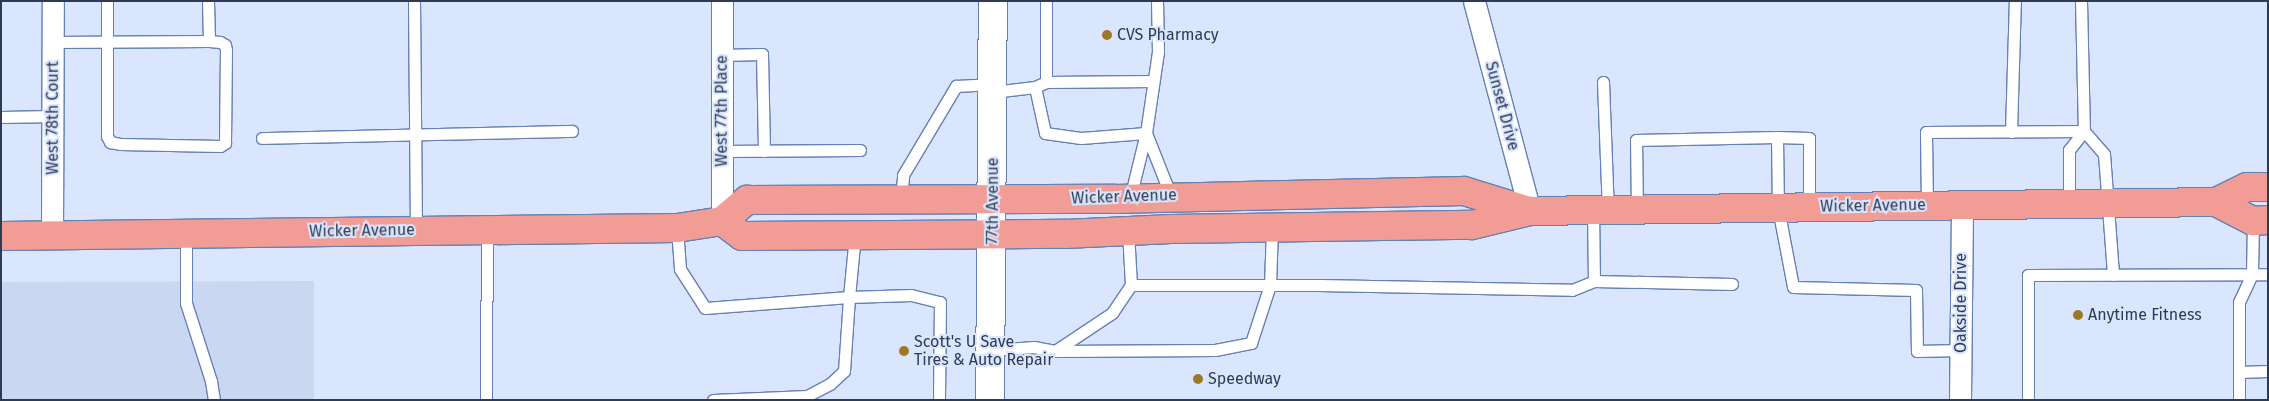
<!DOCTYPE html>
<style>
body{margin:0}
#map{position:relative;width:2269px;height:401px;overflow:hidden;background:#dae6fe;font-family:"Fira Sans",sans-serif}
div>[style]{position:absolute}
.built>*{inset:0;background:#cad7f1}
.roads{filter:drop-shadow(1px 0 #6680b5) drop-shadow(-1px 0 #6680b5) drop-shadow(0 1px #6680b5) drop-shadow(0 -1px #6680b5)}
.lane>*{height:11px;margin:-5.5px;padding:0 5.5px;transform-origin:5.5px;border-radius:5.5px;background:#fff}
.street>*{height:21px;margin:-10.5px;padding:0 10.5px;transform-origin:10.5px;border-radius:10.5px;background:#fff}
.secondary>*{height:28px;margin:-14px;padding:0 14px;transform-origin:14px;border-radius:14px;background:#fff}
.highway>*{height:28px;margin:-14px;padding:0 14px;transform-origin:14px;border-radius:14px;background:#f29c96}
.dots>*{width:14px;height:14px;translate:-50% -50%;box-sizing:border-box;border:2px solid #dae6fe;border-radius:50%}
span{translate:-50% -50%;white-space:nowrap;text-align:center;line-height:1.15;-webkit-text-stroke:4px #dae6fe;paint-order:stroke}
.poi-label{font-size:16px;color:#2f3b52}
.left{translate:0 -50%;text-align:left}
.street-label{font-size:16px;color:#2f3b52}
.frame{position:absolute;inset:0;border:2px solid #2f3b52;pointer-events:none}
</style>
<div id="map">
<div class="built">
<i style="clip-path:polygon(314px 281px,314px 400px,1px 400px,1px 282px)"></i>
</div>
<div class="roads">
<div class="lane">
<i style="left:107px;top:1px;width:135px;rotate:90deg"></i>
<i style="left:107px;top:136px;width:7px;rotate:63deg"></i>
<i style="left:110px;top:142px;width:10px;rotate:11deg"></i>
<i style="left:120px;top:144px;width:100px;rotate:1.1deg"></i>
<i style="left:220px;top:146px;width:6px;rotate:-31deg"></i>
<i style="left:225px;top:143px;width:93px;rotate:-89.4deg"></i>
<i style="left:226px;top:50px;width:5px;rotate:-101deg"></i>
<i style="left:225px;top:45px;width:6px;rotate:-149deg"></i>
<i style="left:220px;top:42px;width:11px;rotate:-175deg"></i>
<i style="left:414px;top:1px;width:230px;rotate:89.5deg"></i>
<i style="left:2081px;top:1px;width:130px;rotate:88.7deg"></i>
<i style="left:2084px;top:131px;width:30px;rotate:49deg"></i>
<i style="left:2104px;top:154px;width:121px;rotate:85.7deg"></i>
<i style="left:53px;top:42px;width:156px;rotate:-0.4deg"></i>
<i style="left:209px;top:41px;width:40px;rotate:-91.4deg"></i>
<i style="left:722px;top:55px;width:40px;rotate:-1.4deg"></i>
<i style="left:762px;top:54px;width:97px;rotate:88.8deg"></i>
<i style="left:1046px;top:82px;width:107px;rotate:-0.5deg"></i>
<i style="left:1603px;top:82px;width:128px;rotate:87.8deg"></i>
<i style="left:1035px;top:87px;width:47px;rotate:77.7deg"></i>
<i style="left:1045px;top:133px;width:36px;rotate:8deg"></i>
<i style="left:1081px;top:138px;width:65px;rotate:-4.4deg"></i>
<i style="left:993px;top:92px;width:42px;rotate:-6.8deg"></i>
<i style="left:1035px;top:87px;width:12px;rotate:-24deg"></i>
<i style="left:1046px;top:82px;width:81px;rotate:-90deg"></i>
<i style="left:1px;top:117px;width:52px;rotate:-1.1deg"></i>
<i style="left:2011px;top:132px;width:131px;rotate:-88.3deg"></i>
<i style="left:1146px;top:133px;width:68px;rotate:68.4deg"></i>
<i style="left:1777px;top:137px;width:32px;rotate:2deg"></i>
<i style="left:1809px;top:138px;width:69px;rotate:90deg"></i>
<i style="left:262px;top:138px;width:310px;rotate:-1.3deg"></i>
<i style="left:722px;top:151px;width:138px;rotate:-0.4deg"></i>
<i style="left:1130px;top:198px;width:67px;rotate:-76.2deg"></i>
<i style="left:1146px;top:133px;width:82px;rotate:-81.6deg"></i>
<i style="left:1158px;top:52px;width:51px;rotate:-91.1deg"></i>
<i style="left:901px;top:200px;width:25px;rotate:-85deg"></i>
<i style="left:903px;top:175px;width:104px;rotate:-59.2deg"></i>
<i style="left:956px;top:86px;width:37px;rotate:-3deg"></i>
<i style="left:2069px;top:204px;width:54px;rotate:-90deg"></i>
<i style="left:2069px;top:150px;width:24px;rotate:-52deg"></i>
<i style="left:1927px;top:206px;width:74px;rotate:-90.8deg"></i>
<i style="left:1926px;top:132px;width:158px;rotate:-0.4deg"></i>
<i style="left:1637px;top:210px;width:70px;rotate:-90.8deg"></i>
<i style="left:1636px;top:140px;width:141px;rotate:-1.2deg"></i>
<i style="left:1777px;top:137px;width:71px;rotate:89.2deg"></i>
<i style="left:1778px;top:208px;width:80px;rotate:79.2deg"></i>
<i style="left:1793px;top:287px;width:123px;rotate:1.4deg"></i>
<i style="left:1916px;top:290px;width:61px;rotate:89.1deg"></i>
<i style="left:1917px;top:351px;width:44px;rotate:-1.3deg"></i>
<i style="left:677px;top:228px;width:41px;rotate:85.8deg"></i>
<i style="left:680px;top:269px;width:46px;rotate:57.3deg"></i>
<i style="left:705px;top:308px;width:144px;rotate:-4.4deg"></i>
<i style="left:849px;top:297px;width:62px;rotate:-84.5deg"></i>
<i style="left:186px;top:234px;width:69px;rotate:90deg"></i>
<i style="left:186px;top:303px;width:82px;rotate:72.2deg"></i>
<i style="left:211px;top:381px;width:19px;rotate:81deg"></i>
<i style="left:1594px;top:281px;width:138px;rotate:1.2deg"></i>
<i style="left:1131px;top:285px;width:188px"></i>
<i style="left:1319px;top:285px;width:253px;rotate:1.1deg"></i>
<i style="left:1572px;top:290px;width:24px;rotate:-22deg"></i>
<i style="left:1594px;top:281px;width:71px;rotate:-90.8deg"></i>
<i style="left:992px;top:350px;width:42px;rotate:-4.1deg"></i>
<i style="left:1034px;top:347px;width:21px;rotate:11deg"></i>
<i style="left:1055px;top:351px;width:69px;rotate:-33.7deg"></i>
<i style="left:1112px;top:313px;width:34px;rotate:-56deg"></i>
<i style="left:1131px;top:285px;width:54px;rotate:-93.2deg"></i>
<i style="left:1055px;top:351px;width:160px;rotate:-0.4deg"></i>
<i style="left:1215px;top:350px;width:37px;rotate:-11deg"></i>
<i style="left:1251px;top:343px;width:61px;rotate:-71.9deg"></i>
<i style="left:1270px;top:285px;width:58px;rotate:-88deg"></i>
<i style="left:2239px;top:372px;width:29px;rotate:-2deg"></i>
<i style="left:486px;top:400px;width:170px;rotate:-89.7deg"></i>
<i style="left:713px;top:400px;width:94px;rotate:-2.4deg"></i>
<i style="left:807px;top:396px;width:26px;rotate:-28deg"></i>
<i style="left:830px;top:384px;width:19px;rotate:-43deg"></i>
<i style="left:844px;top:371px;width:74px;rotate:-86.1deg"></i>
<i style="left:849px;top:297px;width:62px;rotate:-1.8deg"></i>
<i style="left:911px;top:295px;width:30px;rotate:14deg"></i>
<i style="left:940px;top:302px;width:98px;rotate:90.6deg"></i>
<i style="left:2028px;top:400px;width:125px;rotate:-90deg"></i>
<i style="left:2028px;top:275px;width:240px;rotate:-0.2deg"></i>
<i style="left:2239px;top:400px;width:98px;rotate:-90deg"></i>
<i style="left:2239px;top:302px;width:31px;rotate:-65deg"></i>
<i style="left:2252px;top:274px;width:53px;rotate:-88.9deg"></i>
</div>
<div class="street">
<i style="left:1474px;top:1px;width:217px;rotate:75.1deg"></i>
<i style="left:722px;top:221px;width:220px;rotate:-90deg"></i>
<i style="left:52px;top:236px;width:235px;rotate:-89.8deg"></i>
<i style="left:1960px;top:400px;width:194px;rotate:-89.4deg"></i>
</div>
<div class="secondary">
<i style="left:990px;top:400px;width:399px;rotate:-89.6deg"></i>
</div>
<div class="highway">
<i style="left:2216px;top:202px;width:42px;rotate:27.2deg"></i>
<i style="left:2253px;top:221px;width:15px;rotate:-4deg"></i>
<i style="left:722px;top:221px;width:25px;rotate:37deg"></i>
<i style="left:742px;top:236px;width:323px;rotate:-0.4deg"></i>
<i style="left:1065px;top:234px;width:106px;rotate:-2.7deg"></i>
<i style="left:1171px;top:229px;width:301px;rotate:-0.8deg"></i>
<i style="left:1472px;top:225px;width:60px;rotate:-13.6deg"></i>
<i style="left:1530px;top:211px;width:686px;rotate:-0.75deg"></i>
<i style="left:2216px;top:202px;width:34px;rotate:-26deg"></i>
<i style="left:2247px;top:187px;width:21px"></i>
<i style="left:1px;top:236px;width:676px;rotate:-0.68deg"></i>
<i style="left:677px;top:228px;width:46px;rotate:-8.8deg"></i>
<i style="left:722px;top:221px;width:33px;rotate:-40deg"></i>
<i style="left:747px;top:200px;width:368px;rotate:-0.2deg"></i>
<i style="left:1115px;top:199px;width:349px;rotate:-1.3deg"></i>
<i style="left:1464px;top:191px;width:68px;rotate:17.1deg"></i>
</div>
</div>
<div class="dots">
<i style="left:1107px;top:35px;background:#9d7925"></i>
<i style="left:2078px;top:315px;background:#9d7925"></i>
<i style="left:904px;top:351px;background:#9d7925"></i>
<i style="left:1198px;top:379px;background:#9d7925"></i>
</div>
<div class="poi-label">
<span class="left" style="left:1117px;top:35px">CVS Pharmacy</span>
<span class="left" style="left:2088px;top:315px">Anytime Fitness</span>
<span class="left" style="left:914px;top:351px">Scott's U Save<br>Tires &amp; Auto Repair</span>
<span class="left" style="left:1208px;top:379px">Speedway</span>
</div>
<div class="street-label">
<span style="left:1502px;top:106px;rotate:75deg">Sunset Drive</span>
<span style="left:722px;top:111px;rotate:-90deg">West 77th Place</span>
<span style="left:53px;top:118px;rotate:-90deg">West 78th Court</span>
<span style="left:1124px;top:197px;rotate:-2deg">Wicker Avenue</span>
<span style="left:993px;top:201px;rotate:-90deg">77th Avenue</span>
<span style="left:1873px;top:206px;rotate:-1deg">Wicker Avenue</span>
<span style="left:362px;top:231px;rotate:-1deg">Wicker Avenue</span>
<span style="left:1961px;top:303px;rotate:-90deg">Oakside Drive</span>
</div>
<div class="frame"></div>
</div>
